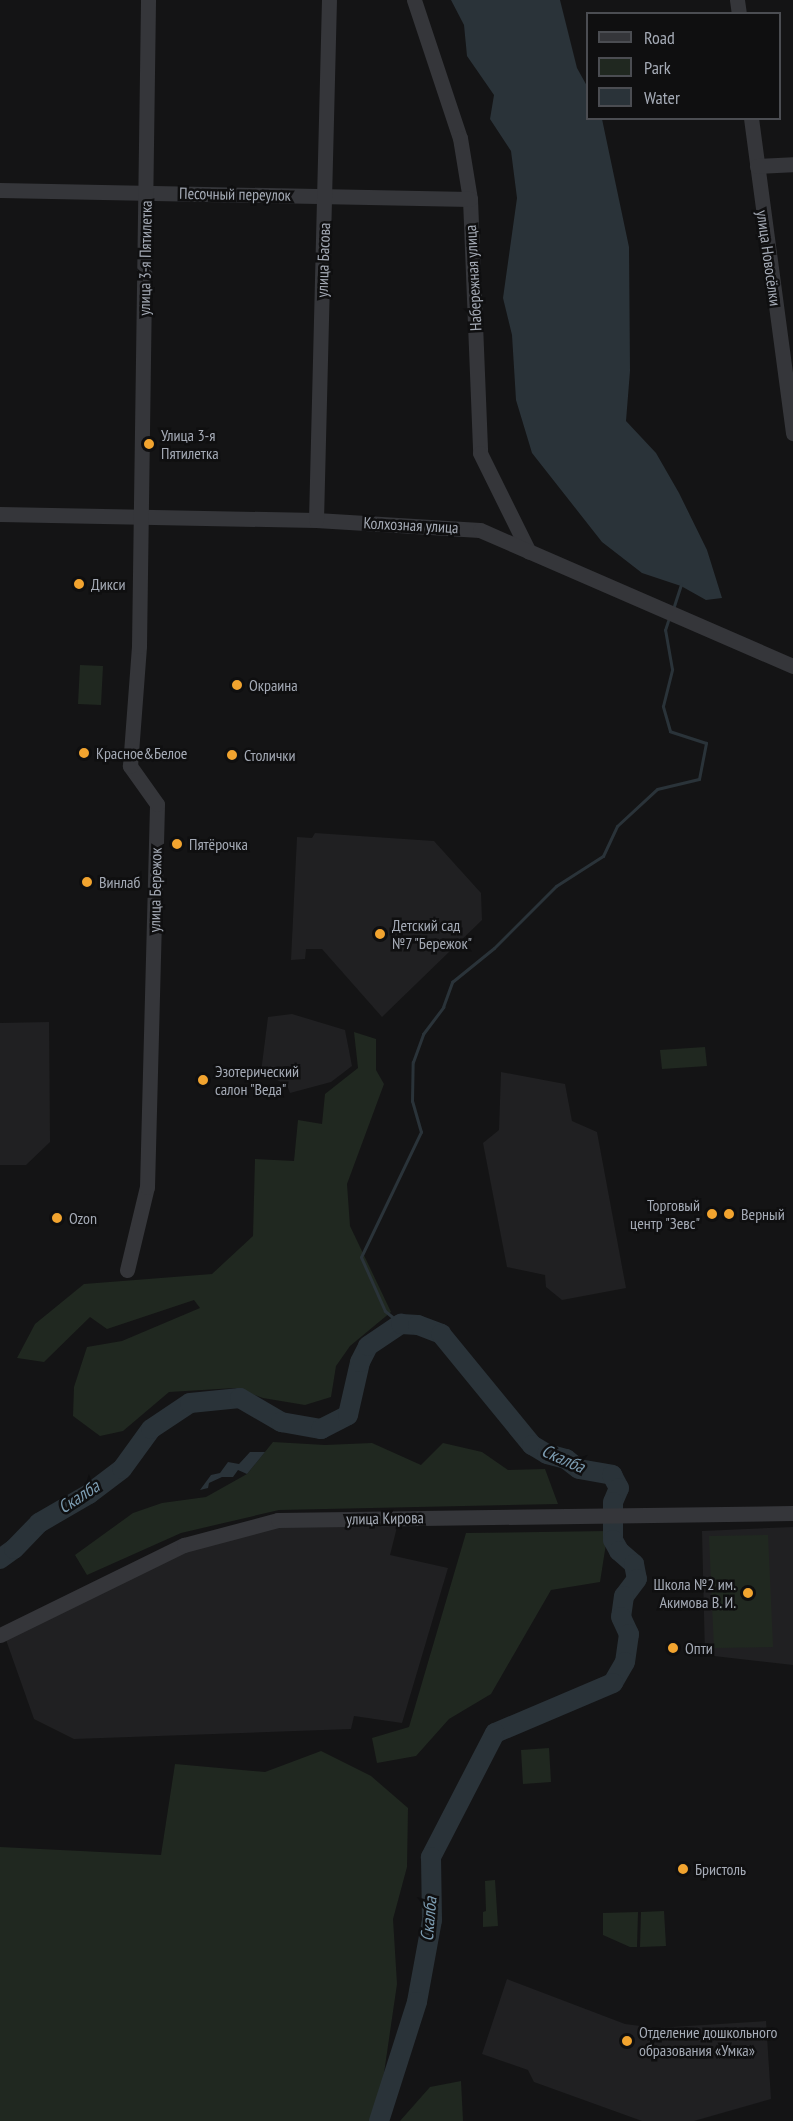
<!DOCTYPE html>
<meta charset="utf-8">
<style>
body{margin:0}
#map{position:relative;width:793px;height:2121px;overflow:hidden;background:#141415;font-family:"PT Sans Narrow",sans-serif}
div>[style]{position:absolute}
.built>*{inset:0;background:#202022}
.green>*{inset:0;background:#202820}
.water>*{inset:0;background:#2a3339}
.stream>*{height:3px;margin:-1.5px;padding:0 1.5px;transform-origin:1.5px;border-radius:1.5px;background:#2a3339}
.river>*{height:20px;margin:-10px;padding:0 10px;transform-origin:10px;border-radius:10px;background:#2a3339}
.minor>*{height:15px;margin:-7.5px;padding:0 7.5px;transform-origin:7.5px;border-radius:7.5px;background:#35363a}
.dots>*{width:16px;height:16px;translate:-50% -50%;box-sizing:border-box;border:3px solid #0f0f10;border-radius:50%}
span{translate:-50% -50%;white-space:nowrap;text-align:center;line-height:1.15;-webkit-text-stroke:5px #0f0f10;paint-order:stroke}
.street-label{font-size:16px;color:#a5abb6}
.poi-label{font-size:16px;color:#a5abb6}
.left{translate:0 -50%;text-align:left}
.right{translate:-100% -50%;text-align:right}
.water-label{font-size:18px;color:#7c9cb1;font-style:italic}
.legend{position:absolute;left:586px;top:12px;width:195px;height:108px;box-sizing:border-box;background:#0f0f10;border:2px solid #4b4d52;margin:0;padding:8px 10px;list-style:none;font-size:18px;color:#a5abb6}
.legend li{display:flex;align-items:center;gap:12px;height:30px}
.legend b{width:30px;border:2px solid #4b4d52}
</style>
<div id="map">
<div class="built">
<i style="clip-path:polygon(315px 833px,434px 841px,481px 893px,482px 920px,382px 1017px,322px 949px,306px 949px,305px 959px,291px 960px,297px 837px,312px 838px)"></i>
<i style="clip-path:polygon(292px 1014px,345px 1030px,352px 1066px,331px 1082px,290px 1093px,287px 1085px,261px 1072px,268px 1017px)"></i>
<i style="clip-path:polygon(49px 1022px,50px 1142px,26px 1165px,0 1165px,0 1023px)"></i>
<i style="clip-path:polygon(501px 1072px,565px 1084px,572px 1121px,597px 1132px,626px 1288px,562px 1300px,546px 1287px,545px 1275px,507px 1267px,483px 1143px,499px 1130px)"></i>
<i style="clip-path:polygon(399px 1519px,390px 1555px,448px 1568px,402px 1723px,354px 1716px,351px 1729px,74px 1739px,34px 1719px,5px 1637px,183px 1549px,278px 1524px)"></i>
<i style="clip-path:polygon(793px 1527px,793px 1665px,705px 1655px,702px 1531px)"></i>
<i style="clip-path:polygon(507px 1979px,625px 2024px,656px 2028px,766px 2021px,771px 2099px,694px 2121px,642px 2121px,534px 2082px,528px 2070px,482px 2054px)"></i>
</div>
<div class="green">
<i style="clip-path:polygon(80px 665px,103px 666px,101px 705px,78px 704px)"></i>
<i style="clip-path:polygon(354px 1032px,376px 1039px,376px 1070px,384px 1084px,347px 1184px,350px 1226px,391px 1312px,350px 1346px,336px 1366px,331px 1397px,305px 1405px,263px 1398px,235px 1388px,169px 1392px,123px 1431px,100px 1436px,73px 1416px,74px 1387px,87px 1347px,122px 1341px,200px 1308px,194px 1300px,107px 1329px,90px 1317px,44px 1362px,17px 1358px,35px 1324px,84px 1284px,212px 1274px,253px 1236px,255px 1159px,294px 1161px,298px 1120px,322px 1124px,325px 1094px,358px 1068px)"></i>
<i style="clip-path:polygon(705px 1047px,707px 1066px,662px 1069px,660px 1050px)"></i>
<i style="clip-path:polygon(273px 1442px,325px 1445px,372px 1443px,421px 1465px,443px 1443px,482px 1452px,508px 1470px,545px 1469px,558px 1504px,279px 1510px,181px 1533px,87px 1575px,75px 1555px,133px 1513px,162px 1503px,206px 1497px,247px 1474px)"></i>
<i style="clip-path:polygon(608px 1531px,600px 1582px,551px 1590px,491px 1694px,449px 1719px,416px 1756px,377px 1763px,372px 1738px,409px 1727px,466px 1533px)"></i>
<i style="clip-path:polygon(768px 1535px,773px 1647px,714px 1648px,709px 1536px)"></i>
<i style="clip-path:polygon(549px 1748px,551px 1782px,523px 1784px,521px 1750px)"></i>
<i style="clip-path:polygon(321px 1751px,371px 1776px,408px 1808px,407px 1867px,393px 1919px,397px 1984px,377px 2121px,0 2121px,0 1847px,161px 1855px,175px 1764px,265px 1772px)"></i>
<i style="clip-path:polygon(495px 1880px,498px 1926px,483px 1927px,483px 1912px,486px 1911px,485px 1881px)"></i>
<i style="clip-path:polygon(664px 1911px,666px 1946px,640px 1947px,641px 1912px)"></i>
<i style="clip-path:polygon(638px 1912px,637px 1947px,630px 1947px,603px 1935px,603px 1913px)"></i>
<i style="clip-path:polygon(461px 2081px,463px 2121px,400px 2121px,430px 2087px)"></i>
</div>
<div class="water">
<i style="clip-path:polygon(451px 0,560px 0,577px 68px,587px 86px,588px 118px,602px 119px,629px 247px,630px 371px,626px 421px,656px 453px,679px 493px,707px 550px,722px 598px,706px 600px,681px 586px,642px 573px,602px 542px,532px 453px,516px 400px,512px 335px,503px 298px,517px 198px,511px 151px,490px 119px,494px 95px,467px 56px,464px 25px)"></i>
<i style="clip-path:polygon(250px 1452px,265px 1452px,247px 1474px,238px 1470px,233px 1477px,222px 1477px,209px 1483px,208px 1488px,200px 1490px,211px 1475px,220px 1473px,228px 1462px,239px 1464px)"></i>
</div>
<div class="stream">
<i style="left:673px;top:609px;width:26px;rotate:-72deg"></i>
<i style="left:401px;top:1324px;width:21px;rotate:-141deg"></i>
<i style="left:385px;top:1311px;width:59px;rotate:-114deg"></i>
<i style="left:361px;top:1257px;width:139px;rotate:-64.4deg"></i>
<i style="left:421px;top:1132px;width:32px;rotate:-106deg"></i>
<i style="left:412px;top:1101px;width:39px;rotate:-89deg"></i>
<i style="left:413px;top:1062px;width:30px;rotate:-70deg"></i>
<i style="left:423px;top:1034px;width:34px;rotate:-53deg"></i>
<i style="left:443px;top:1007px;width:27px;rotate:-70deg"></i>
<i style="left:452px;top:982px;width:54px;rotate:-39deg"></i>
<i style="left:494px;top:948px;width:88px;rotate:-45deg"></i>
<i style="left:556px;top:886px;width:56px;rotate:-32.6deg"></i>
<i style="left:603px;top:856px;width:33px;rotate:-65deg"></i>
<i style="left:617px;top:826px;width:54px;rotate:-42.8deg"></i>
<i style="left:657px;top:789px;width:43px;rotate:-13.4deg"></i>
<i style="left:699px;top:779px;width:37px;rotate:-79deg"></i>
<i style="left:706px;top:743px;width:38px;rotate:-162deg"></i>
<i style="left:670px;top:731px;width:26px;rotate:-106deg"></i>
<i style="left:663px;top:706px;width:38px;rotate:-76deg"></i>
<i style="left:672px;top:669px;width:40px;rotate:-100deg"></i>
<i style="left:665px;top:630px;width:13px;rotate:-72deg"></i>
</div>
<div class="river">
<i style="left:0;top:1559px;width:17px;rotate:-36deg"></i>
<i style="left:14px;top:1549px;width:36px;rotate:-46deg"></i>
<i style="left:39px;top:1523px;width:58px;rotate:-30.1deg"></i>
<i style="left:89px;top:1494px;width:41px;rotate:-37.1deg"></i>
<i style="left:122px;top:1469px;width:49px;rotate:-54.1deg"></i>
<i style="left:151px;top:1429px;width:47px;rotate:-33.7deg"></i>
<i style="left:190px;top:1403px;width:50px;rotate:-5.7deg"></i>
<i style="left:240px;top:1398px;width:48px;rotate:30.3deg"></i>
<i style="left:281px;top:1422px;width:41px;rotate:9.9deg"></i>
<i style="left:321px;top:1429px;width:30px;rotate:-27deg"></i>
<i style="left:348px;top:1415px;width:54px;rotate:-77.2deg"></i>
<i style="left:360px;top:1362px;width:18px;rotate:-63deg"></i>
<i style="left:368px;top:1346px;width:40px;rotate:-34deg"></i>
<i style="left:401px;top:1324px;width:17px;rotate:3deg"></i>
<i style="left:418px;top:1325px;width:25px;rotate:21deg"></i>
<i style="left:441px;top:1334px;width:144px;rotate:50.7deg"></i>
<i style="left:532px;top:1445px;width:17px;rotate:31deg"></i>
<i style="left:547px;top:1454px;width:20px;rotate:15deg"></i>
<i style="left:566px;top:1459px;width:16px;rotate:38deg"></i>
<i style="left:579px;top:1469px;width:34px;rotate:10deg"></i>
<i style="left:612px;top:1475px;width:15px;rotate:62deg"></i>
<i style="left:619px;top:1488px;width:15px;rotate:113deg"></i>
<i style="left:613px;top:1502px;width:38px;rotate:90deg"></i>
<i style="left:613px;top:1540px;width:13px;rotate:61deg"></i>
<i style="left:619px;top:1551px;width:20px;rotate:41deg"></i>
<i style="left:634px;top:1564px;width:15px;rotate:79deg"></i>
<i style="left:637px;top:1579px;width:21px;rotate:127deg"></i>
<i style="left:624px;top:1596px;width:21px;rotate:98deg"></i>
<i style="left:621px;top:1617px;width:19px;rotate:65deg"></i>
<i style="left:629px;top:1634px;width:28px;rotate:98deg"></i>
<i style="left:625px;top:1662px;width:24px;rotate:120deg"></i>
<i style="left:613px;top:1683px;width:128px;rotate:157deg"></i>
<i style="left:495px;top:1733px;width:140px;rotate:117.3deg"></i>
<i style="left:431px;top:1857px;width:63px;rotate:89.1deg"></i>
<i style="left:432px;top:1920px;width:83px;rotate:100.4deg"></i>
<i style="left:417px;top:2002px;width:125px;rotate:107.7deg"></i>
</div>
<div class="minor">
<i style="left:414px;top:0;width:145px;rotate:71.6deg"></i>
<i style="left:460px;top:138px;width:62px;rotate:80.7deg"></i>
<i style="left:470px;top:199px;width:254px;rotate:87.7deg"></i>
<i style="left:480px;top:453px;width:110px;rotate:63.7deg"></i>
<i style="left:737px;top:0;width:14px;rotate:82deg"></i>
<i style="left:751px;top:118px;width:318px;rotate:82.4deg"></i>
<i style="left:757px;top:166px;width:36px;rotate:-3deg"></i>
<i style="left:0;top:190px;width:470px;rotate:1.1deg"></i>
<i style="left:0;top:514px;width:316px;rotate:1.1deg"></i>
<i style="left:316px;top:520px;width:164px;rotate:3.5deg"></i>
<i style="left:480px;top:530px;width:341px;rotate:23.5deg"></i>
<i style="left:316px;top:520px;width:520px;rotate:-88.57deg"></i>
<i style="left:127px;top:1270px;width:85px;rotate:-76.5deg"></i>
<i style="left:147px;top:1187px;width:383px;rotate:-88.5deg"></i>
<i style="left:157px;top:804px;width:47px;rotate:-125.4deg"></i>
<i style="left:130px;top:766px;width:120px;rotate:-85.7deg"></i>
<i style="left:139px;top:646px;width:646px;rotate:-89.2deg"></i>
<i style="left:0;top:1635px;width:205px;rotate:-26.1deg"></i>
<i style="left:184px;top:1545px;width:97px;rotate:-14.9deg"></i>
<i style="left:278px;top:1520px;width:515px;rotate:-0.78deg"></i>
</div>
<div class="dots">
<i style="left:149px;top:444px;background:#f2a42f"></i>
<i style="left:79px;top:584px;background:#f2a42f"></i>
<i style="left:237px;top:685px;background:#f2a42f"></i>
<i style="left:84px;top:753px;background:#f2a42f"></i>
<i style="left:232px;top:755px;background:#f2a42f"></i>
<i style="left:177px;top:844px;background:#f2a42f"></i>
<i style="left:87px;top:882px;background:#f2a42f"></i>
<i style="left:380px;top:934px;background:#f2a42f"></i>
<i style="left:203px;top:1080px;background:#f2a42f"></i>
<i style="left:712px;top:1214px;background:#f2a42f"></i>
<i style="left:729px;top:1214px;background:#f2a42f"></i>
<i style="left:57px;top:1218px;background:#f2a42f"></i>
<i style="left:748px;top:1593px;background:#f2a42f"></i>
<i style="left:673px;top:1648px;background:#f2a42f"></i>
<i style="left:683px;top:1869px;background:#f2a42f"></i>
<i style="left:627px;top:2041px;background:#f2a42f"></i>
</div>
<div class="street-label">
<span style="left:235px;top:194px;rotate:1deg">Песочный переулок</span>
<span style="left:145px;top:258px;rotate:-89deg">улица 3-я Пятилетка</span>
<span style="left:769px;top:258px;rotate:82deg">улица Новосёлки</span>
<span style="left:323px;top:260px;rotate:-88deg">улица Басова</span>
<span style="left:473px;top:278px;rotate:-93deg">Набережная улица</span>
<span style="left:411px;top:525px;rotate:3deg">Колхозная улица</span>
<span style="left:155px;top:890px;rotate:-89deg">улица Бережок</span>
<span style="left:385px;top:1518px;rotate:-1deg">улица Кирова</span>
</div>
<div class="poi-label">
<span class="left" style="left:161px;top:444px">Улица 3-я<br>Пятилетка</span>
<span class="left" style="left:91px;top:584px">Дикси</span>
<span class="left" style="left:249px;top:685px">Окраина</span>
<span class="left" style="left:96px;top:753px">Красное&amp;Белое</span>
<span class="left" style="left:244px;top:755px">Столички</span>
<span class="left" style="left:189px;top:844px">Пятёрочка</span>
<span class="left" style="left:99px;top:882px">Винлаб</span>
<span class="left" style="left:392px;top:934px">Детский сад<br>№7 "Бережок"</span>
<span class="left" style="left:215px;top:1080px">Эзотерический<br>салон "Веда"</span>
<span class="right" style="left:700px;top:1214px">Торговый<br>центр "Зевс"</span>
<span class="left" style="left:741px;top:1214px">Верный</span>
<span class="left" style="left:69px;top:1218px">Ozon</span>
<span class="right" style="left:736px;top:1593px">Школа №2 им.<br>Акимова В. И.</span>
<span class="left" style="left:685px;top:1648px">Опти</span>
<span class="left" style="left:695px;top:1869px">Бристоль</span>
<span class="left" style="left:639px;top:2041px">Отделение дошкольного<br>образования «Умка»</span>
</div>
<div class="water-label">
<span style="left:563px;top:1459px;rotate:24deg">Скалба</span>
<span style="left:79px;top:1497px;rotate:-33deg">Скалба</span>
<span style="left:429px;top:1919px;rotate:-85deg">Скалба</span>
</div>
<ul class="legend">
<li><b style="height:8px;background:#35363a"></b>Road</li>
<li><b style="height:16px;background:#202820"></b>Park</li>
<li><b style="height:16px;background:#2a3339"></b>Water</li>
</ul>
</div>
